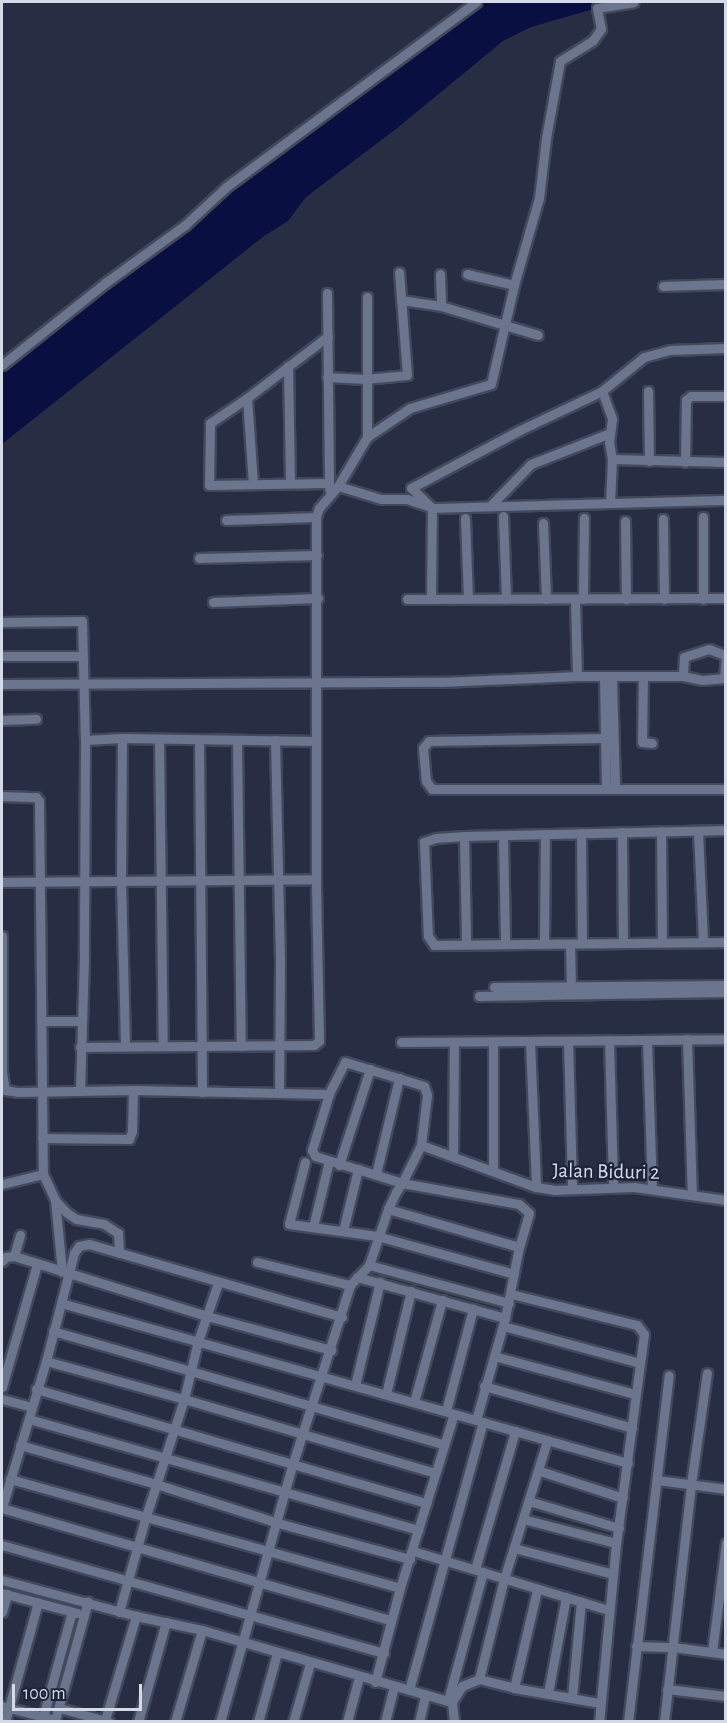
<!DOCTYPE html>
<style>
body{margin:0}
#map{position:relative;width:727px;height:1723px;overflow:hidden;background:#272e43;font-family:"Alegreya Sans",sans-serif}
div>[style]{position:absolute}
.water>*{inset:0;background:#090f40}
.roads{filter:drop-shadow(2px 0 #43495b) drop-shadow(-2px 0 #43495b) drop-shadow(0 2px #43495b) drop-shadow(0 -2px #43495b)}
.minor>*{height:9px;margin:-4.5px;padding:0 4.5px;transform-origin:4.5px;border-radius:4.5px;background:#6c758e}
span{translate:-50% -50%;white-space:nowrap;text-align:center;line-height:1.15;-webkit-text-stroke:4.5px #1d2439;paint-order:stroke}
.street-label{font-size:21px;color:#d5dae8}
.frame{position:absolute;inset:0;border:3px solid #d5dae8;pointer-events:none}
.scale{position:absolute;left:12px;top:1684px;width:130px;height:27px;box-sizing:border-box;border:3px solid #d5dae8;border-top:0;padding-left:8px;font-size:18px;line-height:21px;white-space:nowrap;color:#d5dae8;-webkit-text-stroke:4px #1d2439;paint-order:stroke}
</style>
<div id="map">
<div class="water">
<i style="clip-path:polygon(476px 2px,634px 2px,597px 8px,531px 27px,503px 41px,396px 129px,306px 197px,288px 221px,264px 236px,2px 444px,2px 365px,226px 187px)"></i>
</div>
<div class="roads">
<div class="minor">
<i style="left:440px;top:274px;width:32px;rotate:88deg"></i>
<i style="left:467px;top:274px;width:48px;rotate:13.2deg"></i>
<i style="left:663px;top:286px;width:63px;rotate:-1.8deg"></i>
<i style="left:327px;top:293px;width:196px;rotate:89.4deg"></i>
<i style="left:367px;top:297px;width:140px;rotate:90deg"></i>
<i style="left:401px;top:300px;width:40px;rotate:8.5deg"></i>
<i style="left:441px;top:306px;width:101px;rotate:16.6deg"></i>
<i style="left:328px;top:336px;width:102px;rotate:142.6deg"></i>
<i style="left:247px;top:398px;width:45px;rotate:146deg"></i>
<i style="left:210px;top:423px;width:62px;rotate:90.9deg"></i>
<i style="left:209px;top:485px;width:119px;rotate:-1deg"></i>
<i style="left:2px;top:365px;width:132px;rotate:-38.5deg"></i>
<i style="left:105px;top:283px;width:99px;rotate:-35.9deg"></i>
<i style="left:185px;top:225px;width:56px;rotate:-42.8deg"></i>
<i style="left:226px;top:187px;width:311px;rotate:-36.5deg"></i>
<i style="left:288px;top:366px;width:116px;rotate:89deg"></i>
<i style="left:327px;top:377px;width:38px;rotate:3deg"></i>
<i style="left:365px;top:379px;width:42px;rotate:-5.4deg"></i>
<i style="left:407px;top:375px;width:103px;rotate:-94.4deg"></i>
<i style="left:602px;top:391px;width:30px;rotate:70deg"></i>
<i style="left:612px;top:419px;width:23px;rotate:97deg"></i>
<i style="left:609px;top:442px;width:17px;rotate:80deg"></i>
<i style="left:612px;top:459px;width:44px;rotate:92.6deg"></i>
<i style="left:648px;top:391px;width:70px;rotate:89.2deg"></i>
<i style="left:247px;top:398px;width:86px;rotate:86deg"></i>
<i style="left:612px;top:459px;width:114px;rotate:1.5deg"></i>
<i style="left:685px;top:462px;width:62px;rotate:-89.1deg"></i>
<i style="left:686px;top:400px;width:6px;rotate:-39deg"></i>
<i style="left:691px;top:396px;width:35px"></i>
<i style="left:338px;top:486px;width:45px;rotate:16.8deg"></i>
<i style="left:381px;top:499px;width:26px"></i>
<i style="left:407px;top:499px;width:21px;rotate:19deg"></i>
<i style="left:491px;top:505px;width:57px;rotate:-45.7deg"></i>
<i style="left:531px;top:464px;width:85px;rotate:-21.4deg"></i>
<i style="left:432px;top:508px;width:29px;rotate:-136deg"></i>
<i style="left:411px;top:488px;width:123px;rotate:-28deg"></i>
<i style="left:520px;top:430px;width:91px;rotate:-25.4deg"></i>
<i style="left:602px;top:391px;width:54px;rotate:-39deg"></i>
<i style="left:644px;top:357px;width:27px;rotate:-15deg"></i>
<i style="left:670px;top:350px;width:56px;rotate:-2deg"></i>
<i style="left:503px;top:516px;width:83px;rotate:87.9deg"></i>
<i style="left:703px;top:517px;width:82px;rotate:90deg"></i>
<i style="left:465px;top:518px;width:81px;rotate:87.9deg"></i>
<i style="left:663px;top:519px;width:80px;rotate:89.3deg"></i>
<i style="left:226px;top:520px;width:90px;rotate:-1.9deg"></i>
<i style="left:625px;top:521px;width:78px;rotate:89.3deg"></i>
<i style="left:543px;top:523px;width:76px;rotate:87.7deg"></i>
<i style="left:199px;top:558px;width:118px;rotate:-1.5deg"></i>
<i style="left:407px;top:599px;width:319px;rotate:-0.2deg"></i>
<i style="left:431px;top:599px;width:91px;rotate:-89.4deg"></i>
<i style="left:432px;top:508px;width:294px;rotate:-1.6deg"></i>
<i style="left:575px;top:599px;width:77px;rotate:88.5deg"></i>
<i style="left:583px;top:599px;width:81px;rotate:-89.3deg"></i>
<i style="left:213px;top:602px;width:105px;rotate:-2.2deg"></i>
<i style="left:2px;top:622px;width:80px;rotate:-0.7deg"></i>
<i style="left:82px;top:621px;width:119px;rotate:88.6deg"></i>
<i style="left:85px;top:740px;width:217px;rotate:90.3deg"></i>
<i style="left:84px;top:957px;width:134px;rotate:91.7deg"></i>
<i style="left:2px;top:656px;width:80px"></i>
<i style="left:683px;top:676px;width:19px;rotate:-87deg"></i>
<i style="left:684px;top:657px;width:26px;rotate:-18deg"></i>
<i style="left:709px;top:649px;width:17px;rotate:21deg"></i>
<i style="left:604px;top:677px;width:111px;rotate:89deg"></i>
<i style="left:643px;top:677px;width:65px;rotate:90.9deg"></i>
<i style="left:642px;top:742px;width:10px;rotate:6deg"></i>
<i style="left:612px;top:678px;width:110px;rotate:88.4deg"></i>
<i style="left:724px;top:678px;width:23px;rotate:-85deg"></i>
<i style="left:2px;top:684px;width:439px;rotate:-0.3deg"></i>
<i style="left:441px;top:682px;width:136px;rotate:-2.5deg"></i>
<i style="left:577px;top:676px;width:106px"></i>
<i style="left:683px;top:676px;width:19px;rotate:12deg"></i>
<i style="left:702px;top:680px;width:24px;rotate:-5deg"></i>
<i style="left:2px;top:720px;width:34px;rotate:-2deg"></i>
<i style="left:122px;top:738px;width:142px;rotate:90.4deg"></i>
<i style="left:121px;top:880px;width:166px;rotate:88.6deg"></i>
<i style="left:604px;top:738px;width:175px;rotate:179deg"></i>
<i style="left:429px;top:741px;width:9px;rotate:131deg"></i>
<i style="left:423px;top:748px;width:33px;rotate:85deg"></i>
<i style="left:426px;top:781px;width:10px;rotate:53deg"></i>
<i style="left:432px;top:789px;width:294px"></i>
<i style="left:159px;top:739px;width:307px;rotate:89.3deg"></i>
<i style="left:85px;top:740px;width:37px;rotate:-3deg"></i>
<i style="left:122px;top:738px;width:194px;rotate:0.9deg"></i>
<i style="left:199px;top:740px;width:352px;rotate:89.5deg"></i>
<i style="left:237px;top:740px;width:306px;rotate:89.3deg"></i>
<i style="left:275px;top:740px;width:221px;rotate:88.7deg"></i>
<i style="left:280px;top:961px;width:131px;rotate:90.4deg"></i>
<i style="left:2px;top:796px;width:34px;rotate:2deg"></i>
<i style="left:36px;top:797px;width:5px;rotate:53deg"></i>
<i style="left:39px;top:801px;width:373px;rotate:89.4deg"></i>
<i style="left:43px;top:1174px;width:29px;rotate:65deg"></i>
<i style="left:55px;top:1200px;width:16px;rotate:47deg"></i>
<i style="left:66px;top:1212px;width:12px;rotate:35deg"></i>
<i style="left:76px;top:1219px;width:28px;rotate:10deg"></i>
<i style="left:104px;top:1224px;width:17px;rotate:33deg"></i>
<i style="left:118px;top:1233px;width:20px;rotate:87deg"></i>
<i style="left:726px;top:830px;width:262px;rotate:178.7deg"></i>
<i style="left:464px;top:836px;width:28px;rotate:176deg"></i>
<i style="left:436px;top:838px;width:13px;rotate:162deg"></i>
<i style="left:424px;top:842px;width:94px;rotate:87.6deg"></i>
<i style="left:428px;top:936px;width:11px;rotate:56deg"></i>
<i style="left:434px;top:945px;width:292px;rotate:-0.6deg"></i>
<i style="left:661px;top:831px;width:111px;rotate:89.5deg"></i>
<i style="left:698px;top:831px;width:111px;rotate:87.4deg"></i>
<i style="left:622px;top:832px;width:111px;rotate:89.5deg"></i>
<i style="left:581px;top:833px;width:110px;rotate:89.5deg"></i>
<i style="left:503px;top:835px;width:109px;rotate:88.9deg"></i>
<i style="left:464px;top:836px;width:108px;rotate:88.9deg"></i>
<i style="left:2px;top:882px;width:314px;rotate:-0.5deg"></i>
<i style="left:2px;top:936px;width:136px;rotate:90deg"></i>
<i style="left:2px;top:1072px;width:18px;rotate:81deg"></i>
<i style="left:5px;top:1090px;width:12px;rotate:9deg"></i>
<i style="left:17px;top:1092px;width:116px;rotate:-1deg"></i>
<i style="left:133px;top:1090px;width:196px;rotate:1.2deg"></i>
<i style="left:544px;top:943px;width:109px;rotate:-89.5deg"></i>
<i style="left:570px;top:944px;width:43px;rotate:88.7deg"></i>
<i style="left:494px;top:987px;width:232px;rotate:-0.5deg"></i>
<i style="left:479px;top:996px;width:247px;rotate:-0.9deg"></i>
<i style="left:43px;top:1021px;width:39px"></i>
<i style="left:687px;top:1039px;width:155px;rotate:88.2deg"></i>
<i style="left:609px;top:1040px;width:147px;rotate:88.4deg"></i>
<i style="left:647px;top:1040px;width:149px;rotate:88.1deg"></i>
<i style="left:568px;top:1041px;width:147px;rotate:88.4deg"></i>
<i style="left:401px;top:1042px;width:325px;rotate:-0.5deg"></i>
<i style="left:493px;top:1042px;width:129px;rotate:90deg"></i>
<i style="left:530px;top:1042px;width:145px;rotate:87.6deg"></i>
<i style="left:80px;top:1047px;width:234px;rotate:-0.5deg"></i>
<i style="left:314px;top:1045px;width:6px;rotate:-39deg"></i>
<i style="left:319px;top:1041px;width:162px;rotate:-91.1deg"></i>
<i style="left:316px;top:879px;width:362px;rotate:-90deg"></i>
<i style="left:316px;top:517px;width:9px;rotate:-72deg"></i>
<i style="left:319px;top:508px;width:29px;rotate:-49deg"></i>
<i style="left:338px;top:486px;width:57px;rotate:-59.4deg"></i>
<i style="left:367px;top:437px;width:52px;rotate:-34deg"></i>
<i style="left:410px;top:408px;width:84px;rotate:-16.5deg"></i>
<i style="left:491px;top:384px;width:102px;rotate:-76.9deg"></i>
<i style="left:514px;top:285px;width:91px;rotate:-74deg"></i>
<i style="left:539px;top:198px;width:60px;rotate:-83.3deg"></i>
<i style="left:546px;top:138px;width:78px;rotate:-79.7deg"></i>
<i style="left:560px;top:61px;width:39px;rotate:-32deg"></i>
<i style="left:593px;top:40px;width:14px;rotate:-54deg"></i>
<i style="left:601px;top:29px;width:21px;rotate:-101deg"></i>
<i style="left:597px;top:8px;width:37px;rotate:-9deg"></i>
<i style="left:42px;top:1138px;width:87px;rotate:0.7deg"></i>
<i style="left:129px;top:1139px;width:9px;rotate:-69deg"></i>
<i style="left:132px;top:1131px;width:41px;rotate:-88.6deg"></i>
<i style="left:421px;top:1145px;width:122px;rotate:20.1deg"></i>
<i style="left:536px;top:1187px;width:18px;rotate:9deg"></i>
<i style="left:554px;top:1190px;width:80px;rotate:-2.1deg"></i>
<i style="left:634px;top:1187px;width:93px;rotate:8deg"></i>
<i style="left:453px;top:1156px;width:114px;rotate:-89.5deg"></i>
<i style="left:305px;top:1162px;width:64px;rotate:104.5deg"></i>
<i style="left:289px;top:1224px;width:89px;rotate:7.8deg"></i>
<i style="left:377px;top:1236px;width:142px;rotate:15.5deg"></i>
<i style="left:339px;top:1165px;width:101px;rotate:-72.1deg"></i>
<i style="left:376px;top:1174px;width:99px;rotate:-76.5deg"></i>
<i style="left:2px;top:1184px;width:42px;rotate:-13.7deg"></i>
<i style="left:55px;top:1200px;width:72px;rotate:84.4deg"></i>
<i style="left:388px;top:1209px;width:136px;rotate:16.2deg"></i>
<i style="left:313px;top:1227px;width:68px;rotate:-76.4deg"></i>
<i style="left:343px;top:1231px;width:64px;rotate:-76.4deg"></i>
<i style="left:14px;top:1256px;width:22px;rotate:-74deg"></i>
<i style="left:2px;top:1261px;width:6px;rotate:-45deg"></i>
<i style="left:6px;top:1257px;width:8px;rotate:-7deg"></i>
<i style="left:14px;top:1256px;width:202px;rotate:17.3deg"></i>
<i style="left:207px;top:1316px;width:129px;rotate:15.3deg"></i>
<i style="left:257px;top:1262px;width:96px;rotate:13.9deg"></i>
<i style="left:369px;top:1265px;width:145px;rotate:15.2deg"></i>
<i style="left:357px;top:1277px;width:154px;rotate:15.5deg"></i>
<i style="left:511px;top:1294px;width:130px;rotate:13.8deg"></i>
<i style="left:637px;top:1325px;width:11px;rotate:52deg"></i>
<i style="left:644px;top:1334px;width:211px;rotate:97.6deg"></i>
<i style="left:616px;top:1543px;width:180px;rotate:95.4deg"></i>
<i style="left:61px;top:1303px;width:589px;rotate:15.76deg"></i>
<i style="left:342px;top:1317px;width:263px;rotate:-163.9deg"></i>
<i style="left:89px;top:1244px;width:10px;rotate:169deg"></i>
<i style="left:79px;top:1246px;width:9px;rotate:126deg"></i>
<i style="left:74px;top:1253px;width:112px;rotate:104.5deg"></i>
<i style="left:46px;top:1361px;width:153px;rotate:106.7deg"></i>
<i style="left:2px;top:1508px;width:405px;rotate:16.1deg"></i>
<i style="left:503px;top:1326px;width:142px;rotate:15.1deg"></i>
<i style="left:53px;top:1331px;width:406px;rotate:16.2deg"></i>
<i style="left:494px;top:1356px;width:146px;rotate:15.1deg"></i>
<i style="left:46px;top:1361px;width:143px;rotate:15.4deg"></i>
<i style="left:184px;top:1399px;width:262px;rotate:16.4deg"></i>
<i style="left:355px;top:1385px;width:106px;rotate:-76.4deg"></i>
<i style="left:484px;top:1386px;width:154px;rotate:15.8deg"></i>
<i style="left:2px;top:1387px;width:128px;rotate:-74.1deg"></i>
<i style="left:36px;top:1389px;width:407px;rotate:16.3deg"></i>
<i style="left:386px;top:1394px;width:106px;rotate:-76.4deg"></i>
<i style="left:2px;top:1399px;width:30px;rotate:15deg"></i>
<i style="left:414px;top:1402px;width:106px;rotate:-74.6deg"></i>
<i style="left:446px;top:1411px;width:106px;rotate:-75.2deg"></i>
<i style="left:29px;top:1419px;width:405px;rotate:15.9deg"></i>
<i style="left:20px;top:1445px;width:141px;rotate:16deg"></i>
<i style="left:156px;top:1484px;width:128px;rotate:17.7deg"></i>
<i style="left:278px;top:1523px;width:137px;rotate:15.3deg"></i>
<i style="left:540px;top:1471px;width:87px;rotate:18deg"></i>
<i style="left:10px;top:1479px;width:405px;rotate:15.6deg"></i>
<i style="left:657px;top:1480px;width:70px;rotate:7.4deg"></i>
<i style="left:529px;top:1501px;width:94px;rotate:16.7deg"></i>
<i style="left:523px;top:1519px;width:96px;rotate:14.5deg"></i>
<i style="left:2px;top:1545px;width:397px;rotate:15.8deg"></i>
<i style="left:514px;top:1548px;width:102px;rotate:14.7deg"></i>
<i style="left:413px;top:1551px;width:205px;rotate:16.8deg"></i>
<i style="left:475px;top:1569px;width:144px;rotate:-73.8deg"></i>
<i style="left:2px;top:1580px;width:139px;rotate:15deg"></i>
<i style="left:136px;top:1616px;width:67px;rotate:12deg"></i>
<i style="left:202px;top:1630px;width:260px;rotate:16.1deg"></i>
<i style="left:452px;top:1702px;width:19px;rotate:-58deg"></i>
<i style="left:462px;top:1686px;width:18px;rotate:-22deg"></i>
<i style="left:479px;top:1679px;width:36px;rotate:14deg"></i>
<i style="left:514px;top:1688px;width:86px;rotate:10deg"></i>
<i style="left:2px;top:1593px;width:78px;rotate:14.9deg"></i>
<i style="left:2px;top:1612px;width:19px;rotate:-74deg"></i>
<i style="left:119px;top:1612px;width:100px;rotate:-74.3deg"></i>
<i style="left:146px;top:1516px;width:123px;rotate:-72deg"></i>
<i style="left:184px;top:1399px;width:60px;rotate:-76.4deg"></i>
<i style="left:198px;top:1341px;width:61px;rotate:-71deg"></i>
<i style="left:636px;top:1646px;width:37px;rotate:2deg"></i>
<i style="left:673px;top:1647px;width:53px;rotate:7.5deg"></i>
<i style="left:712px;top:1652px;width:110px;rotate:-82.7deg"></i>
<i style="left:479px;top:1679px;width:103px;rotate:-76deg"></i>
<i style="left:504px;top:1579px;width:145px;rotate:-72.7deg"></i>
<i style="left:375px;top:1682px;width:97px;rotate:-75.1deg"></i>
<i style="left:400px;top:1588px;width:182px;rotate:-72.8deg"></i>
<i style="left:514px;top:1688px;width:101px;rotate:-76.8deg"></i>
<i style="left:667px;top:1689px;width:59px;rotate:6.8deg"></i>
<i style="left:409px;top:1690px;width:278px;rotate:-74.6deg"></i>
<i style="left:548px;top:1693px;width:98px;rotate:-79.4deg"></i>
<i style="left:572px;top:1697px;width:96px;rotate:-84.6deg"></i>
<i style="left:448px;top:1700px;width:133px;rotate:-74.7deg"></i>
<i style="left:452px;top:1702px;width:20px;rotate:84deg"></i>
<i style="left:2px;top:1706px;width:48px;rotate:14.6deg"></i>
<i style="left:60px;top:1708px;width:51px;rotate:15.9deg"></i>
<i style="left:43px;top:1717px;width:109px;rotate:-74.6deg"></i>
<i style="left:55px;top:1720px;width:123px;rotate:-74.5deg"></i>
<i style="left:105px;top:1720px;width:109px;rotate:-73.4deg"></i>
<i style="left:5px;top:1722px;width:124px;rotate:-74.6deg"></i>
<i style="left:138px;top:1722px;width:104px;rotate:-74.4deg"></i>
<i style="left:175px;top:1722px;width:96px;rotate:-73.6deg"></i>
<i style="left:220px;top:1722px;width:269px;rotate:-74.3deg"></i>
<i style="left:293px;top:1463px;width:187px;rotate:-72.2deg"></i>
<i style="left:350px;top:1285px;width:28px;rotate:-46deg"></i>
<i style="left:369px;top:1265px;width:59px;rotate:-71.3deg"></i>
<i style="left:388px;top:1209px;width:19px;rotate:-65deg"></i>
<i style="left:396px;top:1192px;width:11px;rotate:-56deg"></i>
<i style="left:402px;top:1183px;width:42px;rotate:-63.4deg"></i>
<i style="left:421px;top:1145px;width:50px;rotate:-83.2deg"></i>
<i style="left:427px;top:1095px;width:9px;rotate:-108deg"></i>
<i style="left:424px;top:1086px;width:83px;rotate:-163.1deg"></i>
<i style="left:345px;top:1062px;width:36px;rotate:117deg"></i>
<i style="left:329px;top:1094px;width:59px;rotate:106.9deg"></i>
<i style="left:312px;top:1150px;width:7px;rotate:63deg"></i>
<i style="left:315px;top:1156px;width:91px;rotate:17.2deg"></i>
<i style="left:402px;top:1183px;width:119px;rotate:10.2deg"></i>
<i style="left:519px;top:1204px;width:13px;rotate:42deg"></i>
<i style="left:529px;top:1213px;width:35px;rotate:106deg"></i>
<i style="left:519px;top:1247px;width:72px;rotate:101.2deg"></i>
<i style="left:505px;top:1318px;width:106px;rotate:105.9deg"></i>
<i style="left:258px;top:1722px;width:72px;rotate:-74.6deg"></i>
<i style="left:293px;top:1722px;width:61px;rotate:-73.9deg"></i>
<i style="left:347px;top:1722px;width:47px;rotate:-75.1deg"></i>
<i style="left:385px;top:1722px;width:36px;rotate:-76deg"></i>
<i style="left:419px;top:1722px;width:28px;rotate:-77deg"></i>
<i style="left:628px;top:1722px;width:349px;rotate:-83.3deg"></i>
<i style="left:664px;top:1722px;width:240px;rotate:-83.5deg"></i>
<i style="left:691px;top:1484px;width:112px;rotate:-81.8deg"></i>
</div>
</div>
<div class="street-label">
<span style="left:606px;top:1172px;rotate:1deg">Jalan Biduri 2</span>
</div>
<div class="frame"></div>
<div class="scale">100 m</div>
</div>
